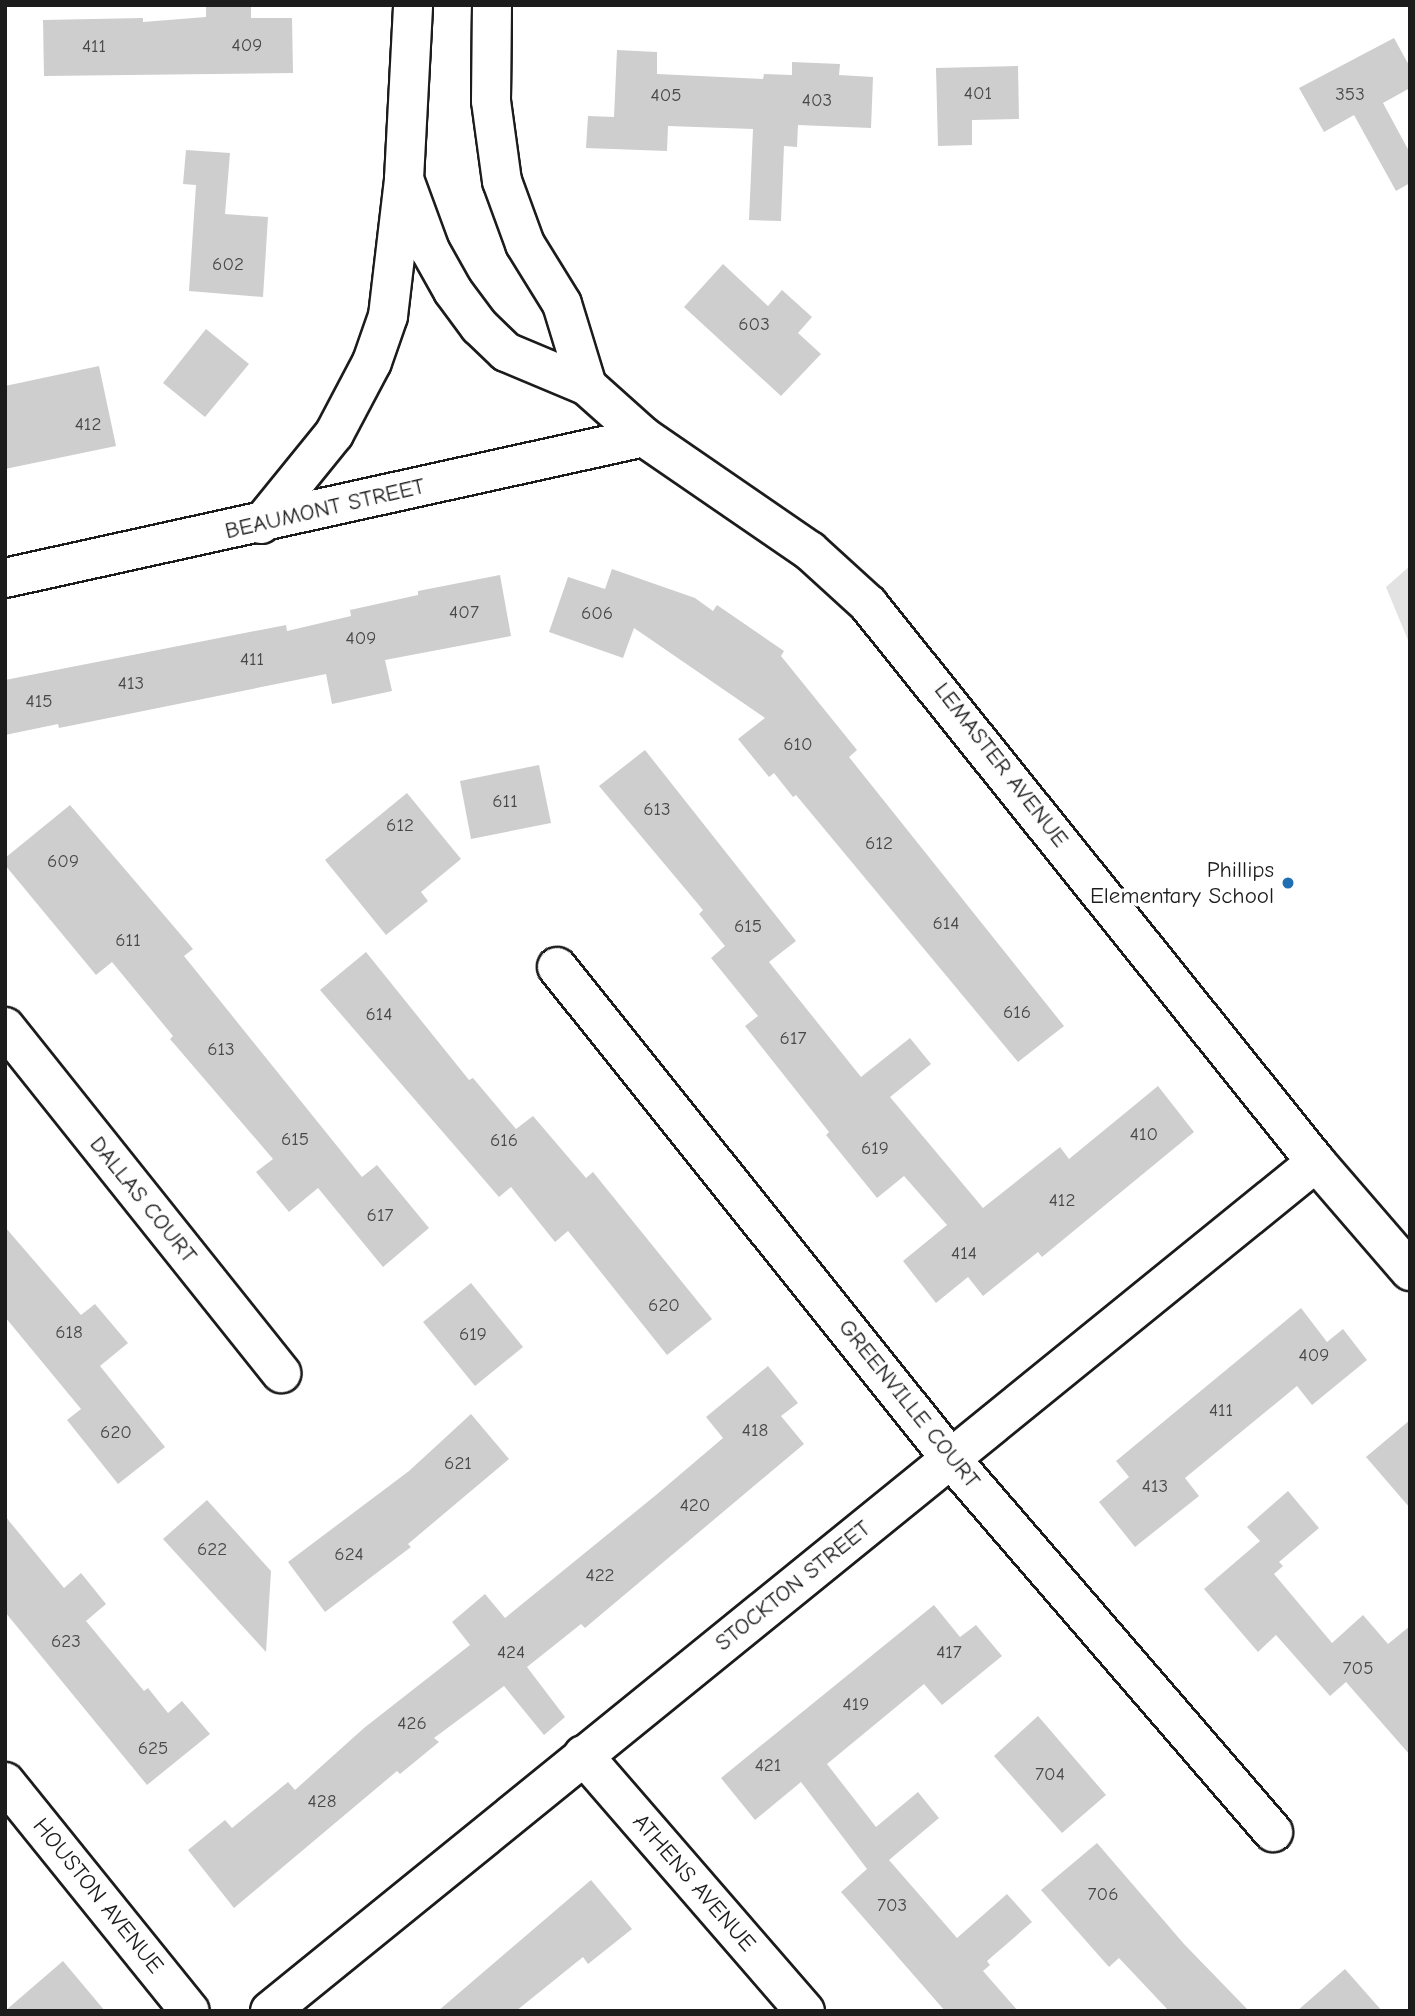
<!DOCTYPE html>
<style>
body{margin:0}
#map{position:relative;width:1415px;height:2016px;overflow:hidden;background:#fff;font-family:"Comic Neue",sans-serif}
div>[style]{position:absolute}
.green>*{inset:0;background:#e2e2e2}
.building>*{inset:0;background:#cecece}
.roads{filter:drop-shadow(2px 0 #1c1c1c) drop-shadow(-2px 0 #1c1c1c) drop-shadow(0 2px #1c1c1c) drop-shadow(0 -2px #1c1c1c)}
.street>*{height:38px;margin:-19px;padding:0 19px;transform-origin:19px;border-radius:19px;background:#fff}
.dots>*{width:19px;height:19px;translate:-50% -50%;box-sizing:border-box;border:4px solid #fff;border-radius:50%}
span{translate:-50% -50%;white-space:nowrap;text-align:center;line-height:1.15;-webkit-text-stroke:7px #fff;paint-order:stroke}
.number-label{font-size:19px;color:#484848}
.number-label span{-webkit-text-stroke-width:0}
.street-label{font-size:23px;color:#1c1c1c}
.poi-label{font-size:23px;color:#1c1c1c}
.right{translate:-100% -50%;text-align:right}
.frame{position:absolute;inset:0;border:7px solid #1c1c1c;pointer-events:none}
</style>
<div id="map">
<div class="green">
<i style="clip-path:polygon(1410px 566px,1410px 645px,1386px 587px)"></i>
</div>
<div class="building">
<i style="clip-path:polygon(206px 5px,251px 5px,251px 18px,292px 18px,293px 73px,44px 76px,43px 20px,143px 18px,143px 22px,206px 17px)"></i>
<i style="clip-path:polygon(1394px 38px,1410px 67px,1410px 88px,1383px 103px,1410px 153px,1410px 183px,1396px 191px,1354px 115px,1324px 132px,1299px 88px)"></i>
<i style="clip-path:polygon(617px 50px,657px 52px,657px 74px,763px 79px,764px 74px,792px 75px,792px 62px,840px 64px,839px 75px,873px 77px,871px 128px,798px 125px,797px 147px,784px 146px,781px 221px,749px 220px,753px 129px,668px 126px,667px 151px,586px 148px,588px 116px,614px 117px)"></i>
<i style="clip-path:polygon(1018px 66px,1019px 119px,972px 120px,972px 145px,938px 146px,936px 68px)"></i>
<i style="clip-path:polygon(186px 150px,230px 153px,225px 214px,268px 217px,263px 297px,189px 291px,196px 185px,183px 184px)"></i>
<i style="clip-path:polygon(723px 264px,768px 306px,782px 290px,812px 317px,798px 333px,821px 354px,781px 396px,684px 307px)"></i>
<i style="clip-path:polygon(206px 329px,249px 364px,205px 417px,163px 383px)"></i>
<i style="clip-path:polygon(99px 366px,116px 446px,5px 469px,5px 386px)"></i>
<i style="clip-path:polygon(612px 569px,695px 598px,713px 611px,717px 605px,784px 651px,781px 656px,857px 750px,849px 757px,1064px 1026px,1018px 1062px,796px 795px,793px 797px,774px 773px,769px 777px,738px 739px,765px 718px,634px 628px,623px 658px,549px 632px,568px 577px,605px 589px)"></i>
<i style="clip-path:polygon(500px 575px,511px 636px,385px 660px,392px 691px,332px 704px,326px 674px,59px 728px,58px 724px,5px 735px,5px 680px,286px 625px,287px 631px,351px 616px,350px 610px,418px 595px,418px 591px)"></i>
<i style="clip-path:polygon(645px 750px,796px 941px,769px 962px,861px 1077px,910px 1038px,931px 1064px,890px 1097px,983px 1208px,1060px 1147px,1069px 1159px,1158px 1086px,1194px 1132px,1042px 1257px,1038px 1252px,983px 1296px,968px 1277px,936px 1303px,903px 1261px,947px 1225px,904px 1176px,877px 1198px,826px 1135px,829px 1132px,745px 1026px,758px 1016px,711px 958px,725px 946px,699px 914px,703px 910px,599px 786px)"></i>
<i style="clip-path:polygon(539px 765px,551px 823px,471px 839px,460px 781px)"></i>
<i style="clip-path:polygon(407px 793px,461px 859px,421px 892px,428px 901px,386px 935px,325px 860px)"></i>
<i style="clip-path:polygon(70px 805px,193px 949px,184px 956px,362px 1177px,377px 1165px,429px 1228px,383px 1267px,318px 1188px,289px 1212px,256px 1172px,273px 1159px,170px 1039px,173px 1036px,112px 962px,96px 975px,5px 865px,5px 858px)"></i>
<i style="clip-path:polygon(366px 952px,469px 1080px,473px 1078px,516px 1129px,533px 1116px,586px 1178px,593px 1172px,712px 1319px,667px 1355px,568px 1231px,555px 1242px,511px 1187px,499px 1197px,320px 990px)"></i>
<i style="clip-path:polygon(5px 1227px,81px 1315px,95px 1304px,128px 1343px,100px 1366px,165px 1447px,118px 1484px,67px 1420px,81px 1409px,5px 1317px)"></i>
<i style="clip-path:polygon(471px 1283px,523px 1347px,475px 1386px,423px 1322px)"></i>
<i style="clip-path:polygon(1301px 1308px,1327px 1342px,1343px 1329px,1367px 1360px,1312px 1405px,1297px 1386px,1185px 1478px,1199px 1496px,1135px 1547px,1099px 1502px,1129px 1477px,1116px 1461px)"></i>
<i style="clip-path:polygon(768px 1366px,798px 1403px,781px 1416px,804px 1444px,585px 1628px,581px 1624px,527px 1667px,565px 1717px,544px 1735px,504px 1686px,434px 1738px,439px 1742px,400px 1774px,397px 1771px,234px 1908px,188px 1850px,225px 1820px,232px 1828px,288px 1782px,295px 1790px,364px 1728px,470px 1645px,452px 1622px,485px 1594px,505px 1618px,656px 1495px,723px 1438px,706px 1417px)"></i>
<i style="clip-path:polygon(471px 1414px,509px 1459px,408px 1544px,411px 1547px,325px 1612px,288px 1562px,409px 1471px)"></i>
<i style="clip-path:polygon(1410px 1420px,1410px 1508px,1366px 1457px)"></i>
<i style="clip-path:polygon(1288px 1491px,1319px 1528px,1279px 1562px,1283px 1566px,1274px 1574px,1332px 1643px,1363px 1615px,1388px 1644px,1410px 1626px,1410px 1755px,1346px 1682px,1330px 1696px,1276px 1635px,1258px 1652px,1204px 1589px,1260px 1541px,1247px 1527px)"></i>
<i style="clip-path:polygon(207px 1500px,271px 1571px,266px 1652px,163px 1539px)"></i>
<i style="clip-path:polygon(5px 1516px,64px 1588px,81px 1573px,106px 1604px,86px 1621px,144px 1691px,148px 1688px,168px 1713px,182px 1701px,210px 1734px,147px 1785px,5px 1612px)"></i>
<i style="clip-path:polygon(934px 1605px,960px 1637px,976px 1625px,1002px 1656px,942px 1705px,924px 1684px,827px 1764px,876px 1827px,918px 1792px,939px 1818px,889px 1860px,957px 1938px,1007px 1894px,1032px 1922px,987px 1961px,990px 1965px,983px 1971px,1018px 2011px,945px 2011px,841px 1892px,867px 1869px,801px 1782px,755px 1820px,721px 1778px)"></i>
<i style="clip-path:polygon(1038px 1716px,1106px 1795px,1062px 1833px,994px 1756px)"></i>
<i style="clip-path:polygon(1097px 1843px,1184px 1944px,1249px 2011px,1169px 2011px,1119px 1958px,1109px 1967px,1041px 1890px)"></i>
<i style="clip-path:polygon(591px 1880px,632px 1929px,588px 1964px,583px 1957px,516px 2011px,438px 2011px)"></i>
<i style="clip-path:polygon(63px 1961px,105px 2011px,5px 2011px)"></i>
<i style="clip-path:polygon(1345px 1969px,1382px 2011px,1297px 2011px)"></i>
</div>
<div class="roads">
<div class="street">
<i style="left:492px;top:5px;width:96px;rotate:90.6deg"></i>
<i style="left:491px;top:101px;width:81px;rotate:82.2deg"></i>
<i style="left:502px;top:181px;width:67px;rotate:69.9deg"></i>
<i style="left:525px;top:244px;width:70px;rotate:58.3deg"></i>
<i style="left:562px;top:304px;width:86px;rotate:73deg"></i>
<i style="left:404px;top:179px;width:76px;rotate:69.9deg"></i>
<i style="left:430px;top:250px;width:47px;rotate:60.7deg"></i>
<i style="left:453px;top:291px;width:44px;rotate:53.4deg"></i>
<i style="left:479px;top:326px;width:37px;rotate:44deg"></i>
<i style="left:506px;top:352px;width:88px;rotate:22.8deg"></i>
<i style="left:587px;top:386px;width:76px;rotate:41.8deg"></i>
<i style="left:644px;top:437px;width:201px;rotate:34.5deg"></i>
<i style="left:810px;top:551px;width:79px;rotate:42.4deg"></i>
<i style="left:868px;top:604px;width:716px;rotate:51.24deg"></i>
<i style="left:1316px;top:1162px;width:144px;rotate:49.2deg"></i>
<i style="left:261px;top:524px;width:116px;rotate:-51deg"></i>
<i style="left:334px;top:434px;width:81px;rotate:-62.2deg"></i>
<i style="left:372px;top:362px;width:49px;rotate:-70.8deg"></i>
<i style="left:388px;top:316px;width:138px;rotate:-83.3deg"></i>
<i style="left:404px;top:179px;width:174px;rotate:-87deg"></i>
<i style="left:5px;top:578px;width:654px;rotate:-12.44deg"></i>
<i style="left:557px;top:967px;width:630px;rotate:51.31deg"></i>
<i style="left:951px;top:1459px;width:493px;rotate:49.2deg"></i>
<i style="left:5px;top:1027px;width:443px;rotate:51.4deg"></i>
<i style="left:583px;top:1755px;width:339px;rotate:49.1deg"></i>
<i style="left:5px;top:1782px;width:294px;rotate:51.1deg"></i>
<i style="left:270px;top:2011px;width:1347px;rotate:-39.06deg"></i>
</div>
</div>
<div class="dots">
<i style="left:1288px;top:883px;background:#1f6fb2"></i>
</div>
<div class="number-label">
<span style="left:247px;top:46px">409</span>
<span style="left:94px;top:47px">411</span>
<span style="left:978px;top:94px">401</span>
<span style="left:1350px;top:95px">353</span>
<span style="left:666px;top:96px">405</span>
<span style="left:817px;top:101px">403</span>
<span style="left:228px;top:265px">602</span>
<span style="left:754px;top:325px">603</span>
<span style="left:88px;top:425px">412</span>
<span style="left:464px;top:613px">407</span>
<span style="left:597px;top:614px">606</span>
<span style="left:361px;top:639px">409</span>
<span style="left:252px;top:660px">411</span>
<span style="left:131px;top:684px">413</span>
<span style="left:39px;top:702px">415</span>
<span style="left:798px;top:745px">610</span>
<span style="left:505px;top:802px">611</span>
<span style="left:657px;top:810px">613</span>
<span style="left:400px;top:826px">612</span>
<span style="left:879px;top:844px">612</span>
<span style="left:63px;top:862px">609</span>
<span style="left:946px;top:924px">614</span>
<span style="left:748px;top:927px">615</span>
<span style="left:128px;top:941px">611</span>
<span style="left:1017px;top:1013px">616</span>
<span style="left:379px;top:1015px">614</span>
<span style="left:793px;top:1039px">617</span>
<span style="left:221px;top:1050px">613</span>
<span style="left:1144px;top:1135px">410</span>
<span style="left:295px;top:1140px">615</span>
<span style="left:504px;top:1141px">616</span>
<span style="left:875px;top:1149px">619</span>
<span style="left:1062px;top:1201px">412</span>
<span style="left:380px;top:1216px">617</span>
<span style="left:964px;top:1254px">414</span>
<span style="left:664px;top:1306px">620</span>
<span style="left:69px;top:1333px">618</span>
<span style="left:473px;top:1335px">619</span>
<span style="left:1314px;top:1356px">409</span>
<span style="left:1221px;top:1411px">411</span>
<span style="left:755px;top:1431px">418</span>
<span style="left:116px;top:1433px">620</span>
<span style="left:458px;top:1464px">621</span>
<span style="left:1155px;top:1487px">413</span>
<span style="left:695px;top:1506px">420</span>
<span style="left:212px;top:1550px">622</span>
<span style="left:349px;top:1555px">624</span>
<span style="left:600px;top:1576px">422</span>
<span style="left:66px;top:1642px">623</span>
<span style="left:511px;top:1653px">424</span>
<span style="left:949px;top:1653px">417</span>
<span style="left:1358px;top:1669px">705</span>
<span style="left:856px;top:1705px">419</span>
<span style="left:412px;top:1724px">426</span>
<span style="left:153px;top:1749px">625</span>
<span style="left:768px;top:1766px">421</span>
<span style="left:1050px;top:1775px">704</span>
<span style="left:322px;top:1802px">428</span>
<span style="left:1103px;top:1895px">706</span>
<span style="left:892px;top:1906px">703</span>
</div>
<div class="street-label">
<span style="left:325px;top:509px;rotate:-13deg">BEAUMONT STREET</span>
<span style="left:1001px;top:765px;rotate:52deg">LEMASTER AVENUE</span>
<span style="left:143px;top:1200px;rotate:51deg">DALLAS COURT</span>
<span style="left:909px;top:1404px;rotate:51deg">GREENVILLE COURT</span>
<span style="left:793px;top:1586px;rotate:-39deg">STOCKTON STREET</span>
<span style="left:694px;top:1883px;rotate:49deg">ATHENS AVENUE</span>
<span style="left:98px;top:1896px;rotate:51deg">HOUSTON AVENUE</span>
</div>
<div class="poi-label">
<span class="right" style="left:1274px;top:883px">Phillips<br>Elementary School</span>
</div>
<div class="frame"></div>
</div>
